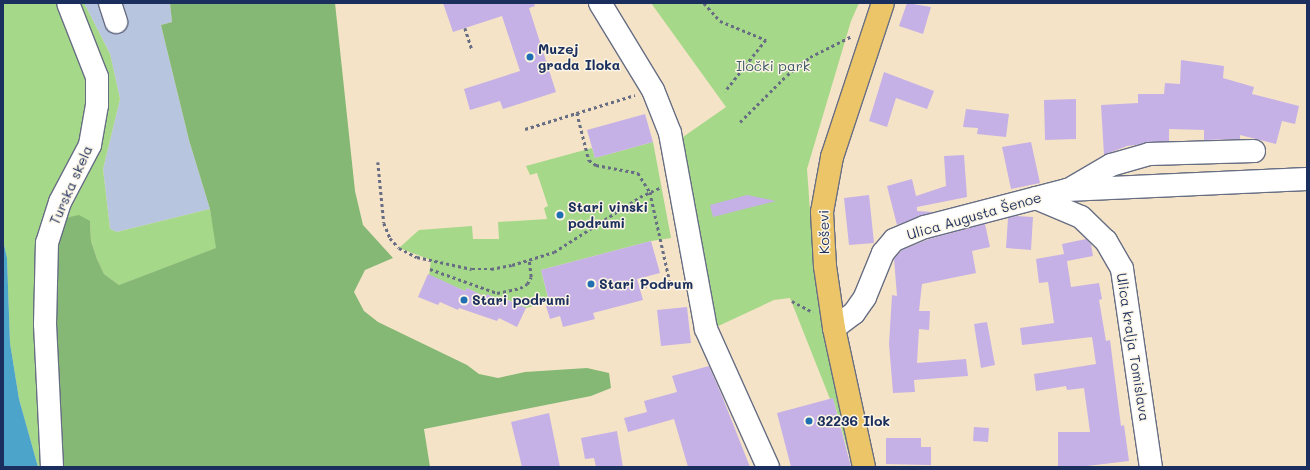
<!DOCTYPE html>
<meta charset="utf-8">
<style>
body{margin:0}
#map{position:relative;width:1310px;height:470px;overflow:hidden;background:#f5e3c8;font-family:Mali,sans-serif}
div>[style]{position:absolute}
.industrial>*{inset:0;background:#b8c5de}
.green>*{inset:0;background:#a5d888}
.forest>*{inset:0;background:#84b874}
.water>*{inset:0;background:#4da4ca}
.building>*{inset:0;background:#c5b1e5}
.path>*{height:2.5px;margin-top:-1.25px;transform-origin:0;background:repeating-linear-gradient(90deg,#676e83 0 3px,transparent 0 6px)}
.roads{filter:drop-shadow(1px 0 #676e83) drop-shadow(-1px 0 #676e83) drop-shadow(0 1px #676e83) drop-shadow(0 -1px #676e83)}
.minor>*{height:22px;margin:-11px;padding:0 11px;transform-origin:11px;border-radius:11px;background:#fff}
.major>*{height:22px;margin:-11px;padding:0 11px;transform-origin:11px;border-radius:11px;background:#edc569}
.dots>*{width:11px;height:11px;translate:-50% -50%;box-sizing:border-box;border:2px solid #fcf5e5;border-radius:50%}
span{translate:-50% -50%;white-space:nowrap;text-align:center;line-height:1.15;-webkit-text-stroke:3px #fcf5e5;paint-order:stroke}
.poi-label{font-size:14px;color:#1b2f5e;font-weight:700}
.left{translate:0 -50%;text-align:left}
.park-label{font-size:14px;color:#3e5968}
.street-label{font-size:14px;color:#1b2f5e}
.frame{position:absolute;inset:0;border:4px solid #1b2f5e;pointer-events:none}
</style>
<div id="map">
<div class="industrial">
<i style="clip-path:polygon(84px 3px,170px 3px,172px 22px,161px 25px,189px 140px,210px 209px,117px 232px,110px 229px,103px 169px,120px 99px,110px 54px)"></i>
</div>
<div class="green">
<i style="clip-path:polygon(3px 3px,84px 3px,110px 54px,120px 99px,103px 169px,110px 229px,117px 232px,210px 209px,217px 248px,119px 285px,104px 274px,97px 259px,91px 241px,90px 221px,59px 467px,38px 467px,19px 399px,10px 343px,7px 258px,3px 240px)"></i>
<i style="clip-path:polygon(651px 3px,859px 3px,851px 21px,807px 169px,815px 280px,851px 451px,848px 452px,833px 398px,830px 399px,790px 298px,774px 300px,714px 328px,708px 315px,683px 137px,726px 107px)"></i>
<i style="clip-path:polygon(653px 142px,671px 238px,651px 241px,541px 270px,549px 302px,526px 308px,504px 298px,502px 301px,487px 295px,486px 297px,467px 288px,465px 291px,429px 275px,431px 260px,399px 248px,419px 230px,472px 226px,473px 239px,499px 239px,498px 222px,547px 219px,544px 208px,548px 206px,537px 173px,530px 175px,526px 166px,592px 148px,595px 158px)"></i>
</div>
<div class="forest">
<i style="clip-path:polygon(170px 3px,335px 3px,355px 191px,363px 225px,393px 258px,365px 270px,354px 292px,364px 311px,378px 322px,467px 365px,479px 374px,498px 378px,525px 372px,587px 368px,609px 373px,611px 388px,591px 396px,424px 429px,430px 467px,59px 467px,52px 270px,61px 219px,79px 215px,90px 221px,91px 241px,97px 259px,104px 274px,119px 285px,216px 248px,210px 209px,189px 140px,161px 25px,172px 22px)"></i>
</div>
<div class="water">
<i style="clip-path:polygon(3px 240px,7px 258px,10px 343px,19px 399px,38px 467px,3px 467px)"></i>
</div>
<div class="building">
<i style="clip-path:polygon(443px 3px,534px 3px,535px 6px,529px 8px,556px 92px,503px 109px,500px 101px,470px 110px,464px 89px,520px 71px,502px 16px,453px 32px)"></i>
<i style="clip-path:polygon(907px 3px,931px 7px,923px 34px,899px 26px)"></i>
<i style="clip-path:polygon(1181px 60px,1224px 66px,1223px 78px,1254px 87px,1252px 94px,1299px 106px,1295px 124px,1282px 121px,1276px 144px,1240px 135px,1240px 139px,1204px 140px,1204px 130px,1169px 129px,1169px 141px,1127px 146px,1104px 155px,1101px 105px,1138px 103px,1138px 94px,1164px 94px,1165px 83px,1180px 84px)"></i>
<i style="clip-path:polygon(884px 72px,934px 91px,927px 109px,896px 98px,887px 127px,869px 121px)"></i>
<i style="clip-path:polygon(1076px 99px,1076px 139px,1045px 140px,1044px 100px)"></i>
<i style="clip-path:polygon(966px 109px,1009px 114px,1006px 137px,977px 134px,978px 128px,963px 127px)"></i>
<i style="clip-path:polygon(645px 114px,653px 142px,595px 158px,587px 130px)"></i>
<i style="clip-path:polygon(1031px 142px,1040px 183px,1011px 189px,1002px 147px)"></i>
<i style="clip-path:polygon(964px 155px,967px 197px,917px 207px,917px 211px,933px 212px,897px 225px,887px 186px,912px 179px,916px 196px,946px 186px,944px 156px)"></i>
<i style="clip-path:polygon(747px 195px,776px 201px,713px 217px,710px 205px)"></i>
<i style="clip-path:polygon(869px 195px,874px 243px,849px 245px,844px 198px)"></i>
<i style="clip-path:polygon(1016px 216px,1033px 217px,1031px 250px,1006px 248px,1008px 218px)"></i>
<i style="clip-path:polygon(985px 224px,990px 247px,972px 251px,976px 273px,922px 284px,919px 311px,930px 311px,929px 330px,919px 329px,917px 363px,966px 359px,968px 376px,914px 380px,915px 392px,893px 393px,889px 344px,892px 295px,897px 296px,894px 259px,902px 250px,929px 239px)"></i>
<i style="clip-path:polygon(1086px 239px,1091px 244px,1093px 256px,1067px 261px,1071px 287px,1099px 283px,1102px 299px,1099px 300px,1106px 341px,1110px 340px,1121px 426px,1124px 425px,1129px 461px,1087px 466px,1058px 466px,1058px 432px,1090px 432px,1084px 388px,1067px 390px,1066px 386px,1036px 391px,1034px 374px,1096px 364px,1092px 337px,1022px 345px,1020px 328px,1054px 323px,1048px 282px,1039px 283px,1036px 259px,1064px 254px,1062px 244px)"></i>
<i style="clip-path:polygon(651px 241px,660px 273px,637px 279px,643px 300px,593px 313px,595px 319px,563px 327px,560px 316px,550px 319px,546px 306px,550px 305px,541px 270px)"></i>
<i style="clip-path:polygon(428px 274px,465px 291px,467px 288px,486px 297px,487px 294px,502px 301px,503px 298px,526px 308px,517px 327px,499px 318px,497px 321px,459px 308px,458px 310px,440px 302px,438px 305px,418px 297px)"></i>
<i style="clip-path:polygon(687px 307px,691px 343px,661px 346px,657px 310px)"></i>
<i style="clip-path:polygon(987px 322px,995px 365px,981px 368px,974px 324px)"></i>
<i style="clip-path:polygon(709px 366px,722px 396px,750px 467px,688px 467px,674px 419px,628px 432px,624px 418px,647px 412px,644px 401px,677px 392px,672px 376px)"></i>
<i style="clip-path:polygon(833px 398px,851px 467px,791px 467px,777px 413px)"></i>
<i style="clip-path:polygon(549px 413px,560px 467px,522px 467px,511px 422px)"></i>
<i style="clip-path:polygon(974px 427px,989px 428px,988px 442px,973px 441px)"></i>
<i style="clip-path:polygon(617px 431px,623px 467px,596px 467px,594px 458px,585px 459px,581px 438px)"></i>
<i style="clip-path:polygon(886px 438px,921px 438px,921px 447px,931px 447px,931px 465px,886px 464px)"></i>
</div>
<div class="path">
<i style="left:704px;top:3px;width:24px;rotate:48deg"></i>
<i style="left:720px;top:21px;width:50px;rotate:22.4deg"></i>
<i style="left:766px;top:40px;width:66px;rotate:128.3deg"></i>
<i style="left:465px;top:28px;width:22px;rotate:72deg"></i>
<i style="left:577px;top:113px;width:49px;rotate:75.7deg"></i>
<i style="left:589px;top:160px;width:9px;rotate:36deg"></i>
<i style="left:596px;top:165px;width:43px;rotate:10.8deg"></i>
<i style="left:638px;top:173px;width:22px;rotate:58deg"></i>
<i style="left:650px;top:192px;width:92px;rotate:77.5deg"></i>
<i style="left:670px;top:282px;width:24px;rotate:165deg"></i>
<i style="left:740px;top:122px;width:66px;rotate:-45deg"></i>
<i style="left:787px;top:75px;width:29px;rotate:-38deg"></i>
<i style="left:810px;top:57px;width:47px;rotate:-26.6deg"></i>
<i style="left:525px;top:129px;width:115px;rotate:-17.2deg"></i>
<i style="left:378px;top:162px;width:61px;rotate:84.4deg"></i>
<i style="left:384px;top:223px;width:16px;rotate:68deg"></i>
<i style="left:390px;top:238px;width:13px;rotate:48deg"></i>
<i style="left:399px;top:248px;width:20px;rotate:27deg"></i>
<i style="left:417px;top:257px;width:56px;rotate:12.3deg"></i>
<i style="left:472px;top:269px;width:19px"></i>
<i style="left:491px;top:269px;width:21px;rotate:-11deg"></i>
<i style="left:512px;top:265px;width:44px;rotate:-17.2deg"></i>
<i style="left:554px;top:252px;width:102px;rotate:-32.6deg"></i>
<i style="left:640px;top:197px;width:23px;rotate:-25deg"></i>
<i style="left:430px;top:269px;width:71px;rotate:19.7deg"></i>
<i style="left:497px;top:293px;width:24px;rotate:-12deg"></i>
<i style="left:520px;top:288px;width:8px;rotate:-30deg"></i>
<i style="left:527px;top:284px;width:8px;rotate:-60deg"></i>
<i style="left:531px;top:277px;width:17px;rotate:-97deg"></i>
<i style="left:792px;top:301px;width:24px;rotate:28deg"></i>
</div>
<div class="roads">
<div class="minor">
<i style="left:110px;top:3px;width:20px;rotate:72deg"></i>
<i style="left:600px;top:3px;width:102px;rotate:58.7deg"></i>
<i style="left:653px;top:90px;width:46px;rotate:68.4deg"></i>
<i style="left:670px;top:133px;width:199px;rotate:79.6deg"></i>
<i style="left:706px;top:329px;width:151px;rotate:65.8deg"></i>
<i style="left:1070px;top:189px;width:48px;rotate:-30.3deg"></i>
<i style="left:1111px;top:165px;width:40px;rotate:-16deg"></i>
<i style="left:1149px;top:154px;width:105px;rotate:-1.6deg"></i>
<i style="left:1036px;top:198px;width:49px;rotate:22.9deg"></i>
<i style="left:1081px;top:217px;width:35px;rotate:44deg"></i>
<i style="left:1106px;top:241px;width:32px;rotate:60deg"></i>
<i style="left:1122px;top:269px;width:200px;rotate:81.7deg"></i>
<i style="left:834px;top:328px;width:25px;rotate:-37deg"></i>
<i style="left:854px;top:313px;width:19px;rotate:-55deg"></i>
<i style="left:865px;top:297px;width:48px;rotate:-67.8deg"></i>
<i style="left:883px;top:253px;width:17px;rotate:-50deg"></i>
<i style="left:894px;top:240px;width:34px;rotate:-23deg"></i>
<i style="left:925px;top:227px;width:147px;rotate:-14.6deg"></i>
<i style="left:1067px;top:190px;width:240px;rotate:-2.6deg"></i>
<i style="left:52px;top:467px;width:143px;rotate:-92.8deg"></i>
<i style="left:45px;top:324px;width:81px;rotate:-88.6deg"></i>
<i style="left:47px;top:243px;width:43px;rotate:-72.4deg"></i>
<i style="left:60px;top:202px;width:64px;rotate:-62.2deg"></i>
<i style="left:90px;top:145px;width:41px;rotate:-80.1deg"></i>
<i style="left:97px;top:105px;width:28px;rotate:-90deg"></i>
<i style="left:97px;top:77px;width:79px;rotate:-111.4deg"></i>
</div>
<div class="major">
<i style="left:864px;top:467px;width:142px;rotate:-102.2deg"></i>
<i style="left:834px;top:328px;width:63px;rotate:-98.3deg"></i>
<i style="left:825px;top:266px;width:54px;rotate:-93.2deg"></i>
<i style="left:822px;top:212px;width:56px;rotate:-79.7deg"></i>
<i style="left:832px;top:157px;width:162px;rotate:-71.7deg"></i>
</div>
</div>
<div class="dots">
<i style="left:530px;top:57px;background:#1f6fb2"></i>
<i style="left:560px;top:215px;background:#1f6fb2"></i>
<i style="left:591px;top:284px;background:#1f6fb2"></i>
<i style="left:464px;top:300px;background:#1f6fb2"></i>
<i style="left:809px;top:421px;background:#1f6fb2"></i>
</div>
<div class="poi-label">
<span class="left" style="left:538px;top:57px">Muzej<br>grada Iloka</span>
<span class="left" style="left:568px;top:215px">Stari vinski<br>podrumi</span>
<span class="left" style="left:599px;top:284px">Stari Podrum</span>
<span class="left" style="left:472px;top:300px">Stari podrumi</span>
<span class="left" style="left:817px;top:421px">32236 Ilok</span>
</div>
<div class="park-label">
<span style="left:773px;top:66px">Iločki park</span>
</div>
<div class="street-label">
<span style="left:71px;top:185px;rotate:-66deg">Turska skela</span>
<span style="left:974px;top:216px;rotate:-16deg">Ulica Augusta Šenoe</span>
<span style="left:824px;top:232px;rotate:-91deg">Koševi</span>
<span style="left:1133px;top:347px;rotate:81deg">Ulica kralja Tomislava</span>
</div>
<div class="frame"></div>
</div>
